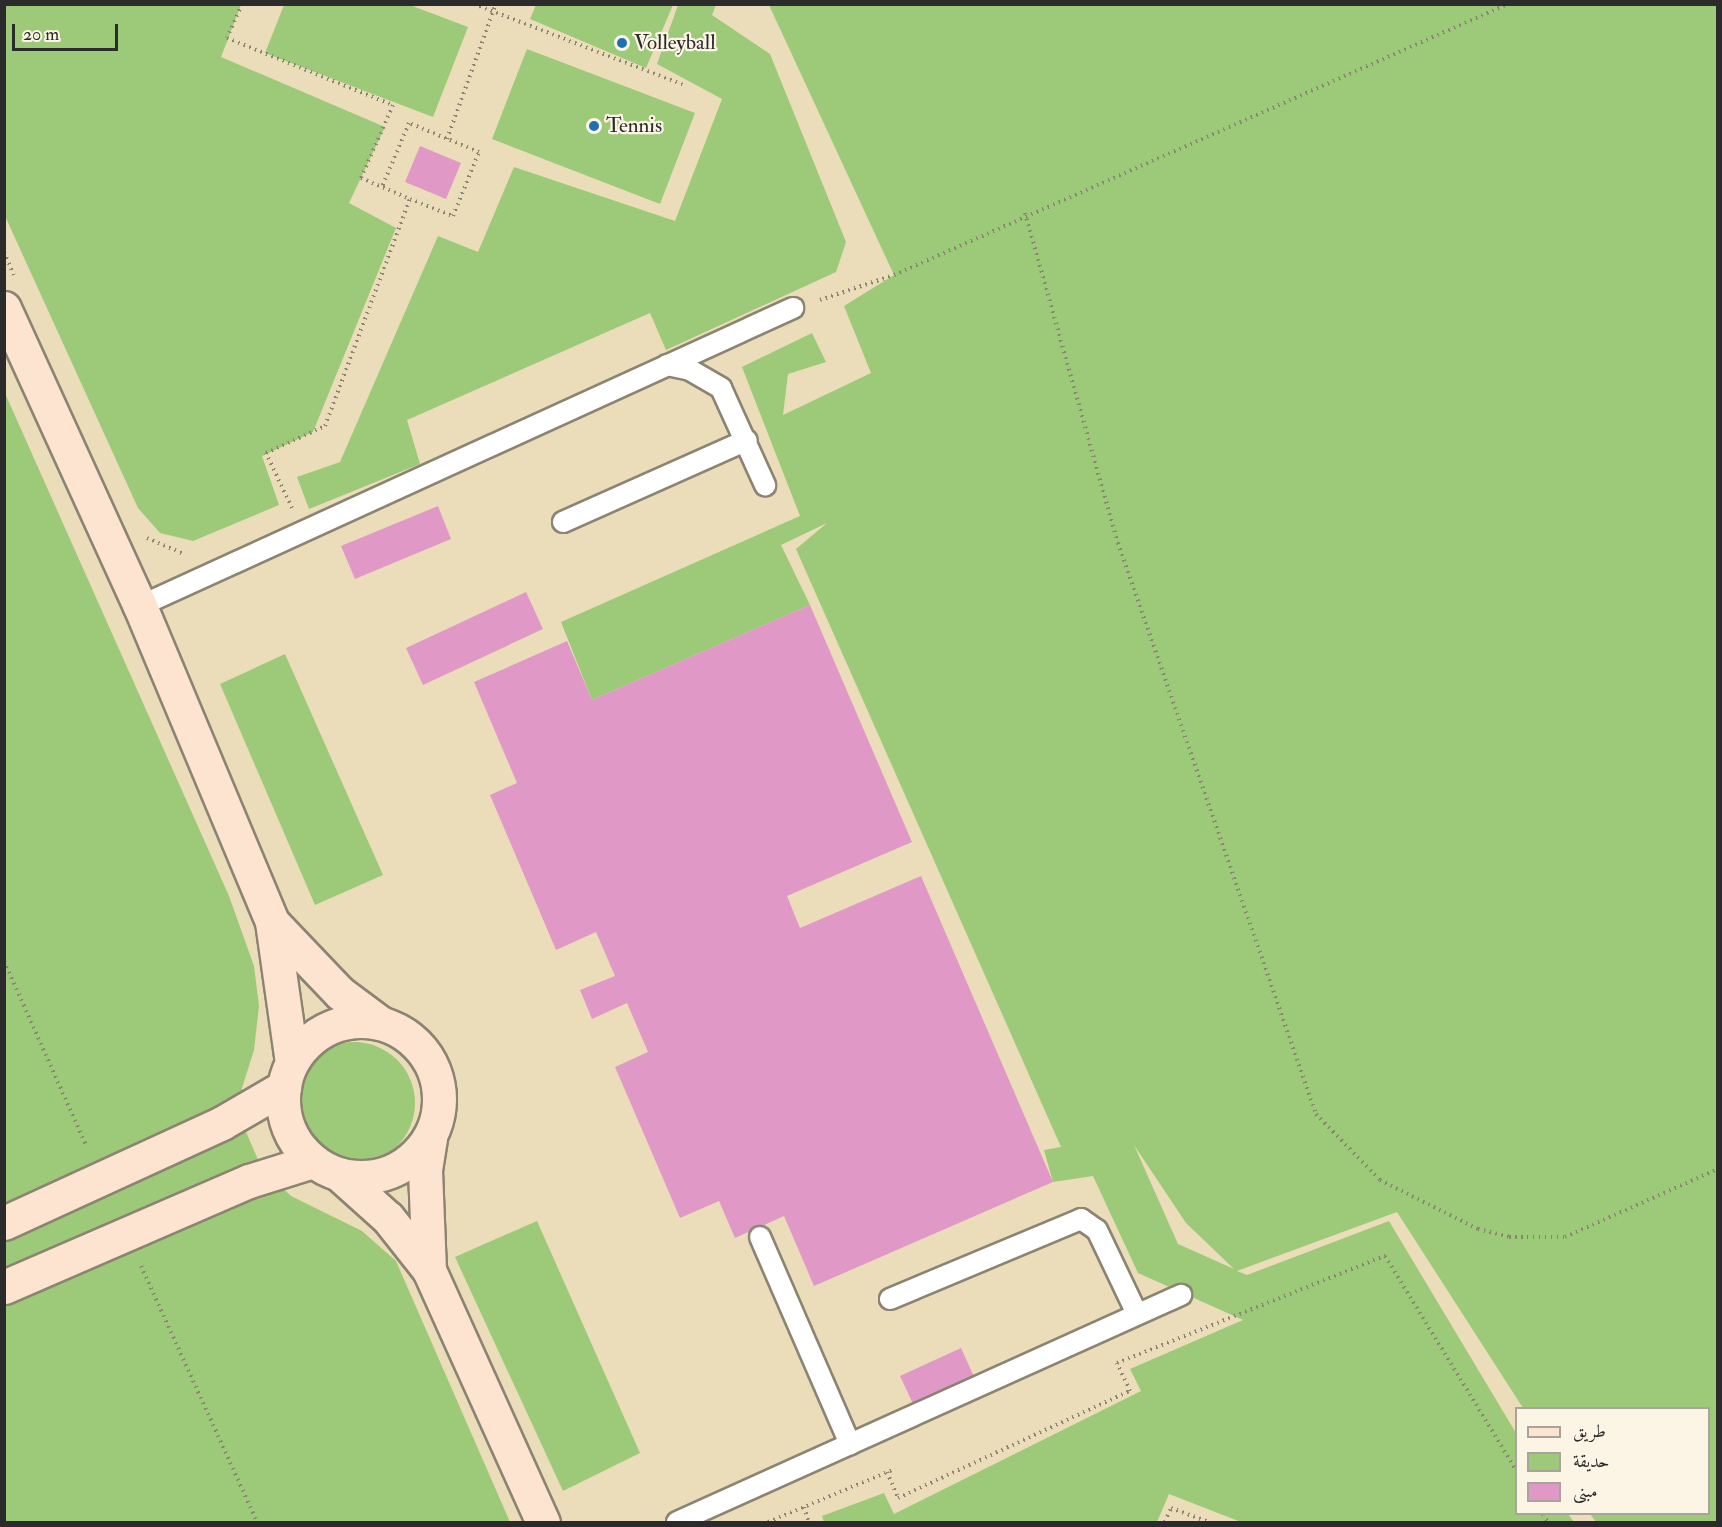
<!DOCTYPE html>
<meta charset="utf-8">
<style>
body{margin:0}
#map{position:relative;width:1722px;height:1527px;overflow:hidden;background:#ebddba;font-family:"IM FELL Double Pica",Amiri,serif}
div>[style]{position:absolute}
.green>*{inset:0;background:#9cca78}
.round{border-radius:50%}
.building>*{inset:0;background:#e099c7}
.path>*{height:4px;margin-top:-2px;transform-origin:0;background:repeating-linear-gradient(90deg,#8b8472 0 1.5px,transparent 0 6px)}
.roads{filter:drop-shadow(2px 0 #8b8472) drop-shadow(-2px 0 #8b8472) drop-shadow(0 2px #8b8472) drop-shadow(0 -2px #8b8472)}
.lane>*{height:20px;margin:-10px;padding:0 10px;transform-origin:10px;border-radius:10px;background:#fff}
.secondary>*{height:33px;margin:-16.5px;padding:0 16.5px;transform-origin:16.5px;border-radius:16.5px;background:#fde4d0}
.secondary>.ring{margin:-16.5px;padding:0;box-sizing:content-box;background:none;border:33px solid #fde4d0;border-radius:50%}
.dots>*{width:16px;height:16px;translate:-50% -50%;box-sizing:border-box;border:3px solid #fcf5e5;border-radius:50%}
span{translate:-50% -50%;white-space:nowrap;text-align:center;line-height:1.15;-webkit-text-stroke:4.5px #fcf5e5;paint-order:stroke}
.poi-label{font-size:21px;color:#2b2b2b}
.left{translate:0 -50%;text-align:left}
.frame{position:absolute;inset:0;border:6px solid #2b2b2b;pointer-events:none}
.legend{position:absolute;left:1515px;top:1407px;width:195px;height:108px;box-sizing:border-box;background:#fcf5e5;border:2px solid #a8a49b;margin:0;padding:8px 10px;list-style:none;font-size:18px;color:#2b2b2b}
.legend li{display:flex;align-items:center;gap:12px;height:30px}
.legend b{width:30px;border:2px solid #a8a49b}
.scale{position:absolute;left:12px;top:24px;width:106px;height:27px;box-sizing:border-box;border:3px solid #2b2b2b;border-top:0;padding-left:8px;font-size:18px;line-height:21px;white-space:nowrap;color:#2b2b2b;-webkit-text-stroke:4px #fcf5e5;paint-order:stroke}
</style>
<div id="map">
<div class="green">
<i style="clip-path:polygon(4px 5px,241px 5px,221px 57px,385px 127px,349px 203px,396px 228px,313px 432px,262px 456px,279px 505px,193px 541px,160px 533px,138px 508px,5px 216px)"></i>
<i style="clip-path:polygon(284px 5px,410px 5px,468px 27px,433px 117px,265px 53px)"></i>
<i style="clip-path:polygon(536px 5px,536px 4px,673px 5px,646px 68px,530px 19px)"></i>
<i style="clip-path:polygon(678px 5px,716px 5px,712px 15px,770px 54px,846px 242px,836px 272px,666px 350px,650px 313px,407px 420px,420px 464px,309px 509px,297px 477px,340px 462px,438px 236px,478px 252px,514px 167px,675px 221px,722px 99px,657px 64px)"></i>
<i style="clip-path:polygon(evenodd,769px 5px,1717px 5px,1717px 1522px,1596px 1522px,1590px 1514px,1708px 1514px,1708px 1408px,1523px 1408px,1397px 1212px,1237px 1271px,1247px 1275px,1389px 1221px,1516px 1433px,1516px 1514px,1568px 1514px,1574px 1522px,1241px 1522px,1169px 1494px,1157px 1522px,824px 1522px,822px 1516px,884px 1493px,894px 1514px,1141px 1391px,1130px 1369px,1243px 1320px,1138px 1273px,1093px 1176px,1053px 1182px,1044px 1150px,1061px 1147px,796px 549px,827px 523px,781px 545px,810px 605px,592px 700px,561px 622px,800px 516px,742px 367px,812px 333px,826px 362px,788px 374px,783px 415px,871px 373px,844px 306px,894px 275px,769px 5px,1134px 1145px,1186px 1223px,1234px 1269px,1178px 1244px,1134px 1145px)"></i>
<i style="clip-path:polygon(527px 49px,695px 113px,660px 204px,492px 139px)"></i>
<i style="clip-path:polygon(4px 391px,229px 896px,254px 966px,259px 1006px,254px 1050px,242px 1088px,244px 1127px,262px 1169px,291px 1196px,362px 1231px,396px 1261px,510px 1522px,5px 1522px)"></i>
<i style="clip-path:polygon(285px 654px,383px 875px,315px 905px,220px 684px)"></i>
<i class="round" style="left:293px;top:1042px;width:122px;height:122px"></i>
<i style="clip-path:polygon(537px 1221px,640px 1453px,563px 1491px,455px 1257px)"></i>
</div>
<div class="building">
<i style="clip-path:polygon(420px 146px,461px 163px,446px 199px,405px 182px)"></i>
<i style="clip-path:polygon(438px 506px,451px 539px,355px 579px,341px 546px)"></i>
<i style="clip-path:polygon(526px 592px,543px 629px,423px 685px,406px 648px)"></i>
<i style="clip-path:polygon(810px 605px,912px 842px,787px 896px,800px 928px,921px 876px,1053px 1182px,814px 1286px,784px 1216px,735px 1238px,719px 1201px,680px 1218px,615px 1067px,648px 1052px,627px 1003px,592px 1019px,580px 990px,615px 976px,596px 932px,556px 950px,490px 795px,517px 783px,474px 682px,567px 641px,592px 700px)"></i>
<i style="clip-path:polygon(961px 1348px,975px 1379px,914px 1406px,900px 1376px)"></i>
</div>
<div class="path">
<i style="left:242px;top:4px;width:37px;rotate:114deg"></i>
<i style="left:227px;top:38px;width:179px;rotate:22deg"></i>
<i style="left:393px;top:105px;width:80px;rotate:113.7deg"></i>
<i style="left:361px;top:178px;width:53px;rotate:23.2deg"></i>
<i style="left:410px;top:199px;width:46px;rotate:21.6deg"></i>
<i style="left:453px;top:216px;width:69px;rotate:-67.9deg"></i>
<i style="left:479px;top:152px;width:76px;rotate:-157.5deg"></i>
<i style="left:409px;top:123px;width:69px;rotate:112.9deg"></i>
<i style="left:474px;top:4px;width:225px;rotate:21.1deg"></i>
<i style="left:447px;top:139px;width:144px;rotate:-70.1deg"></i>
<i style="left:1025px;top:213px;width:343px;rotate:74.3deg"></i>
<i style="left:1118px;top:543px;width:604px;rotate:70.88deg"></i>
<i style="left:1316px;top:1114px;width:92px;rotate:45.9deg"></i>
<i style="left:1380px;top:1180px;width:110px;rotate:26.6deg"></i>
<i style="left:1478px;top:1229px;width:32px;rotate:14deg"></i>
<i style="left:1509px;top:1237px;width:56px"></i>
<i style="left:1565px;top:1237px;width:167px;rotate:-24deg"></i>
<i style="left:4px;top:252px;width:25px;rotate:67deg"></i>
<i style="left:820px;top:300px;width:78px;rotate:-18.7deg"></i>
<i style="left:894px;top:275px;width:671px;rotate:-23.82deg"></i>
<i style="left:292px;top:508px;width:61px;rotate:-115.3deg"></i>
<i style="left:266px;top:453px;width:65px;rotate:-24.6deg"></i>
<i style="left:325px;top:426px;width:242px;rotate:-69.5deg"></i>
<i style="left:147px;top:538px;width:40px;rotate:23.4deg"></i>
<i style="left:4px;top:961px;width:204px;rotate:66deg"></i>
<i style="left:141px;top:1266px;width:281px;rotate:65.6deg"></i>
<i style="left:887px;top:1472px;width:28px;rotate:67deg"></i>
<i style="left:898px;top:1498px;width:255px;rotate:-24.8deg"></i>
<i style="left:1130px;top:1391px;width:31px;rotate:-115deg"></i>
<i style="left:1117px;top:1363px;width:289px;rotate:-21.8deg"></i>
<i style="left:1385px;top:1256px;width:251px;rotate:58.5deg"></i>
<i style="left:804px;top:1507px;width:16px;rotate:72deg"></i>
<i style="left:1543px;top:1514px;width:9px;rotate:58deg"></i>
<i style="left:768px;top:1522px;width:138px;rotate:-22.7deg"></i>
<i style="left:1165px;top:1522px;width:15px;rotate:-67deg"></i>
<i style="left:1171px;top:1508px;width:40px;rotate:20.2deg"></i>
</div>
<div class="roads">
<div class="lane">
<i style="left:667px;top:365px;width:24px;rotate:12deg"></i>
<i style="left:690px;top:370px;width:36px;rotate:30deg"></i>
<i style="left:721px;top:388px;width:107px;rotate:65.6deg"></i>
<i style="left:563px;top:522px;width:201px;rotate:-24deg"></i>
<i style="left:140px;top:606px;width:718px;rotate:-24.53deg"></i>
<i style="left:760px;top:1237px;width:226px;rotate:66.5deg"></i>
<i style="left:890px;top:1299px;width:207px;rotate:-22.7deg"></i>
<i style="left:1081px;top:1219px;width:19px;rotate:35deg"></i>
<i style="left:1097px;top:1230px;width:93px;rotate:64.5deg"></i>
<i style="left:677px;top:1522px;width:553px;rotate:-24.25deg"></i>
</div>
<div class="secondary">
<i style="left:4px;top:308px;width:328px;rotate:65.5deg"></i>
<i style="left:140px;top:606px;width:342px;rotate:67.3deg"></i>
<i style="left:272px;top:922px;width:141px;rotate:81.9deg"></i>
<i style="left:273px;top:923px;width:97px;rotate:46.3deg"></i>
<i style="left:340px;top:993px;width:49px;rotate:36.6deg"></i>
<i class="ring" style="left:283px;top:1021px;width:123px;height:123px"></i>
<i style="left:340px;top:1175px;width:64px;rotate:41.9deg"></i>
<i style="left:388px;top:1218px;width:66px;rotate:51.7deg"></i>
<i style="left:429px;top:1270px;width:277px;rotate:65.7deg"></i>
<i style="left:4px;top:1223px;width:240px;rotate:-24.6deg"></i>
<i style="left:222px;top:1123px;width:72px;rotate:-30.1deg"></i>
<i style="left:429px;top:1270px;width:100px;rotate:-92.3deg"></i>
<i style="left:425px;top:1170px;width:32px;rotate:-81deg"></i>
<i style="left:4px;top:1287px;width:267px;rotate:-23.4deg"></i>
<i style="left:249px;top:1181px;width:67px;rotate:-17.4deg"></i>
</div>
</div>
<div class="dots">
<i style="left:622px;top:43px;background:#1f6fb2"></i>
<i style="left:594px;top:126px;background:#1f6fb2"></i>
</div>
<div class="poi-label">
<span class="left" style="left:634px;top:43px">Volleyball</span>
<span class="left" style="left:606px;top:126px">Tennis</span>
</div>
<div class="frame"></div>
<ul class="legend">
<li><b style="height:8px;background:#fde4d0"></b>طريق</li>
<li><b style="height:16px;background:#9cca78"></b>حديقة</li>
<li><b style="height:16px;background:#e099c7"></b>مبنى</li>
</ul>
<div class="scale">20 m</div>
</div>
